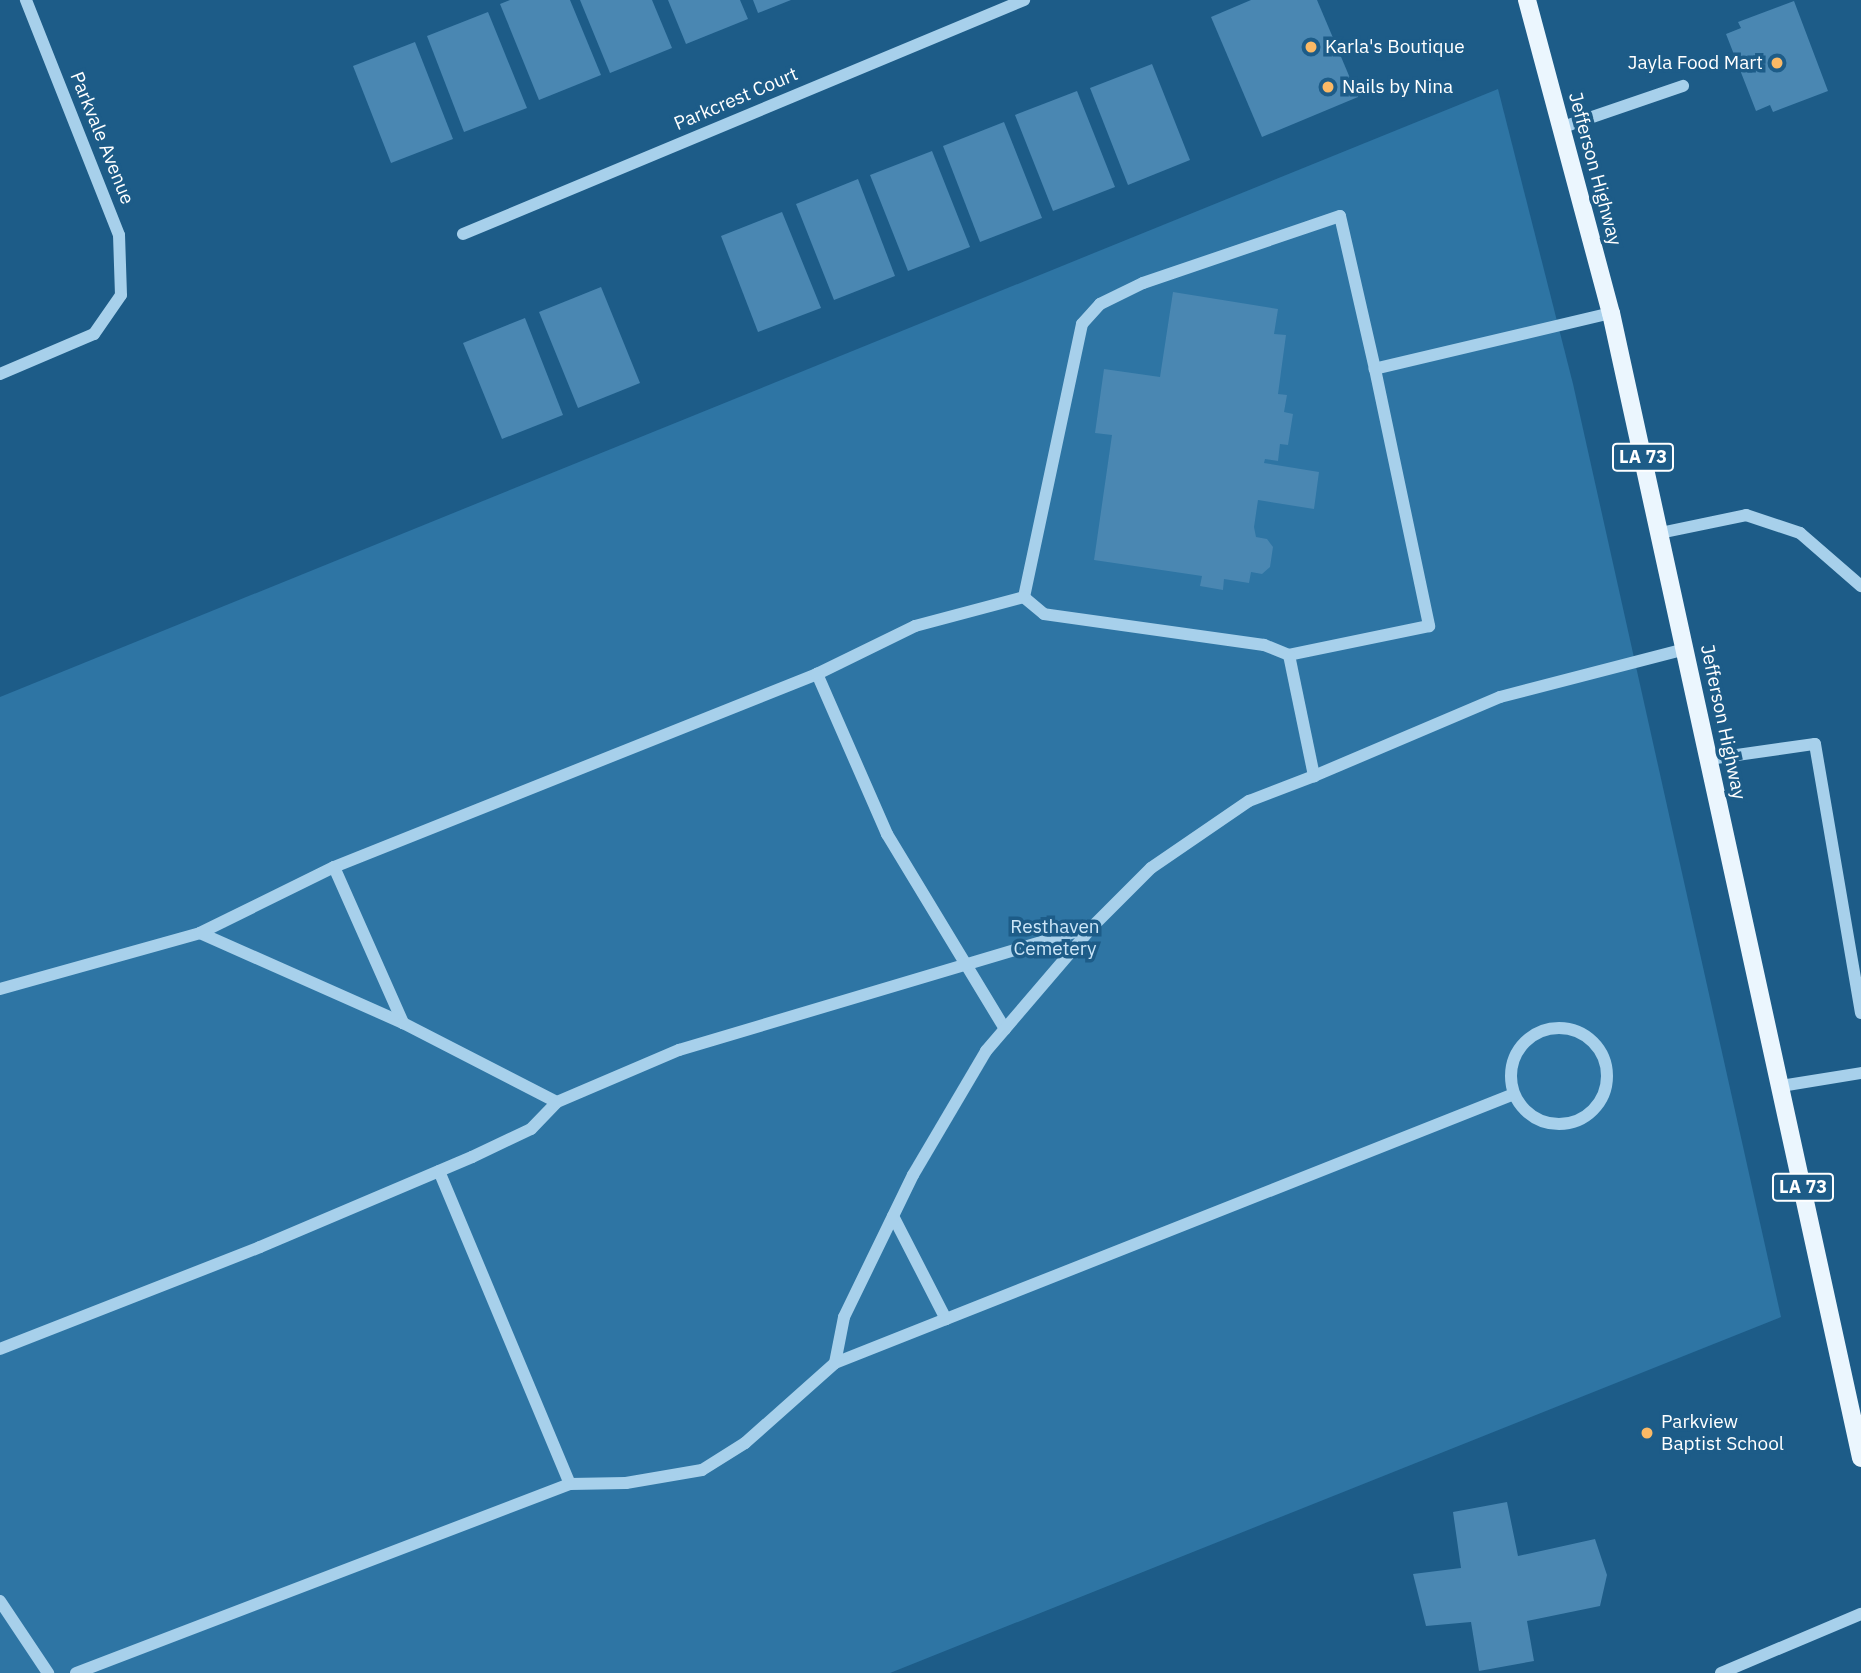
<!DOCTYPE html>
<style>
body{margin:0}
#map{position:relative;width:1861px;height:1673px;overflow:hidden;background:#1d5c88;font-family:"IBM Plex Sans",sans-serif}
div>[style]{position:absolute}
.green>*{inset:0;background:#2e75a4}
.building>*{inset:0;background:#4a87b2}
.minor>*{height:12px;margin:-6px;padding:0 6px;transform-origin:6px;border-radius:6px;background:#a7d0eb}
.minor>.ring{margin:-6px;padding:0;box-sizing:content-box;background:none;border:12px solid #a7d0eb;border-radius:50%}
.major>*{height:18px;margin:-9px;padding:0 9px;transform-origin:9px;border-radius:9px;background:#ebf6fe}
.dots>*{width:19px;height:19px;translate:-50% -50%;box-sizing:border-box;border:4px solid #1d5c88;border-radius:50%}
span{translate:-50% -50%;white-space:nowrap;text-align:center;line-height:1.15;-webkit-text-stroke:7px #1d5c88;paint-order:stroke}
.shield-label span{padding:2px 5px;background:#1d5c88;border:2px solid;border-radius:5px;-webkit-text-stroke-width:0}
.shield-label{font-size:18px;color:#fff;font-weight:700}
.poi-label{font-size:19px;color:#fff}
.left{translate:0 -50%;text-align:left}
.right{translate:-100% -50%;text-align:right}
.street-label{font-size:19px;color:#fff}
.park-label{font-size:19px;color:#cce6f8}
</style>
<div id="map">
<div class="green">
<i style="clip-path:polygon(1498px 89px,1573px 384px,1781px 1317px,890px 1673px,0 1673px,0 697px)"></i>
</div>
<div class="building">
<i style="clip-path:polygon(510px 0,570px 0,601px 75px,539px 100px,500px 4px)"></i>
<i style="clip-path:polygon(580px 0,652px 0,672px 48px,610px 73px)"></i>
<i style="clip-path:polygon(668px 0,740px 0,748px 19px,686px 44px)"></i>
<i style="clip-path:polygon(753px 0,791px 0,758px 13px)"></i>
<i style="clip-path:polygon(1251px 0,1317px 0,1358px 97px,1262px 137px,1211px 17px)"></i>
<i style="clip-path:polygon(1794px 1px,1828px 91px,1773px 112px,1770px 105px,1756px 111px,1726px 34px,1741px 28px,1738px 22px)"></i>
<i style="clip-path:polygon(488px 12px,527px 108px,464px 132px,427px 36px)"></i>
<i style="clip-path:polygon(415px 42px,453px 139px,391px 163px,353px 66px)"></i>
<i style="clip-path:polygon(1152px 64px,1190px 160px,1128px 185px,1090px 88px)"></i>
<i style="clip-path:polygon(1077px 91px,1115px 187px,1053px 211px,1015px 115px)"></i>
<i style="clip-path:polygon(1004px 122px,1042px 218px,980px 242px,943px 146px)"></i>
<i style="clip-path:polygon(932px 151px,970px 247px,908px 271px,870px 175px)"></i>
<i style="clip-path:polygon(858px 179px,895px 276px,834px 300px,796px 204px)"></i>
<i style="clip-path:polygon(782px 212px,821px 308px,758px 332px,721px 236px)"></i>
<i style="clip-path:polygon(601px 287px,640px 383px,578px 408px,539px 312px)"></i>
<i style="clip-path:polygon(1173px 292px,1278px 309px,1274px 334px,1286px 335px,1278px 394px,1287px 395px,1284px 412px,1293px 414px,1288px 445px,1280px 444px,1278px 461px,1265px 459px,1264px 463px,1319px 472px,1314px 509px,1258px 500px,1254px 527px,1256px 537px,1267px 539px,1273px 547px,1270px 567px,1262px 574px,1251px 572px,1249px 583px,1224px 579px,1223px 590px,1200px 586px,1202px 576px,1094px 560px,1112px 435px,1095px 433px,1104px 369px,1160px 377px)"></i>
<i style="clip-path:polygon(525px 318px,563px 415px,502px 439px,463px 343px)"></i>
<i style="clip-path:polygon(1507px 1502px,1518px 1556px,1595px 1539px,1607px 1575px,1600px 1606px,1527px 1621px,1534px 1661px,1479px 1671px,1471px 1622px,1426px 1626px,1413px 1574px,1461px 1568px,1453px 1512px)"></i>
</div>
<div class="minor">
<i style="left:1563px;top:127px;width:127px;rotate:-18.9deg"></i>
<i style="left:463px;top:234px;width:608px;rotate:-22.64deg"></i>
<i style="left:1611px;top:313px;width:243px;rotate:166.7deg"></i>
<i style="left:1375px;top:369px;width:263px;rotate:78.1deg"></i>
<i style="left:1429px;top:626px;width:143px;rotate:168.3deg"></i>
<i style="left:1289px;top:655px;width:124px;rotate:78.3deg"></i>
<i style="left:1314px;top:776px;width:202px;rotate:-23deg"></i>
<i style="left:1500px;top:697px;width:191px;rotate:-14.5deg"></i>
<i style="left:0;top:374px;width:102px;rotate:-23.1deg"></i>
<i style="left:94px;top:334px;width:47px;rotate:-55.3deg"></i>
<i style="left:121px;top:295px;width:60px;rotate:-91.9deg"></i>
<i style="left:119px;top:235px;width:253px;rotate:-111.6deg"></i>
<i style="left:1660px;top:533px;width:88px;rotate:-11.8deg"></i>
<i style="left:1746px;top:515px;width:57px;rotate:18.4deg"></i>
<i style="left:1800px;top:533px;width:81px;rotate:41deg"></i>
<i style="left:1289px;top:655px;width:27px;rotate:-158deg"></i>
<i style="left:1264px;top:645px;width:222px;rotate:-172deg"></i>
<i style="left:1044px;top:614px;width:26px;rotate:-140deg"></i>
<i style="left:1024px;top:597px;width:279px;rotate:-78deg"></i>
<i style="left:1082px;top:324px;width:27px;rotate:-48deg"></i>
<i style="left:1100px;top:304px;width:48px;rotate:-26deg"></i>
<i style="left:1143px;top:283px;width:208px;rotate:-18.8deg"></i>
<i style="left:1340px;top:216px;width:157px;rotate:77.1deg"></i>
<i style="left:1709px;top:759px;width:107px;rotate:-8.1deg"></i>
<i style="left:1815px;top:744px;width:273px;rotate:80.3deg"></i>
<i style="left:334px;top:867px;width:520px;rotate:-21.78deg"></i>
<i style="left:200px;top:933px;width:149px;rotate:-26.2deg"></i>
<i style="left:334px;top:867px;width:171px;rotate:66.1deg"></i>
<i style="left:0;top:989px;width:208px;rotate:-15.6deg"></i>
<i style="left:200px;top:933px;width:222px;rotate:23.9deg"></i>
<i style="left:403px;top:1023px;width:173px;rotate:27.2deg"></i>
<i class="ring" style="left:1511px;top:1028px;width:84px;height:84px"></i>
<i style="left:1005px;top:1029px;width:228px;rotate:-121.2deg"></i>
<i style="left:887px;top:834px;width:175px;rotate:-113.6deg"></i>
<i style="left:817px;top:674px;width:109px;rotate:-26.1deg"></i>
<i style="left:915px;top:626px;width:113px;rotate:-14.9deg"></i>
<i style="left:1781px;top:1086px;width:81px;rotate:-9.2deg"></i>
<i style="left:439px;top:1171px;width:339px;rotate:67.3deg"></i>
<i style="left:893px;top:1216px;width:116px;rotate:62.8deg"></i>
<i style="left:0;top:1349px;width:279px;rotate:-21.4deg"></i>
<i style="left:260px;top:1247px;width:230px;rotate:-23deg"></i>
<i style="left:472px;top:1157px;width:65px;rotate:-25.4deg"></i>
<i style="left:531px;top:1129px;width:37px;rotate:-46deg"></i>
<i style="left:557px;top:1102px;width:133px;rotate:-23.1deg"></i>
<i style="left:679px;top:1050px;width:431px;rotate:-16.6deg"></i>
<i style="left:835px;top:1363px;width:730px;rotate:-21.61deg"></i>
<i style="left:0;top:1601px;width:87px;rotate:56.3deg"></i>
<i style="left:76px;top:1673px;width:529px;rotate:-20.94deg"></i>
<i style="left:570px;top:1484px;width:56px;rotate:-1deg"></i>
<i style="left:626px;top:1483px;width:77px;rotate:-9.7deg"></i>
<i style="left:702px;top:1470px;width:51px;rotate:-32.1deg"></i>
<i style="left:745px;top:1443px;width:120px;rotate:-41.6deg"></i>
<i style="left:835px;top:1363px;width:47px;rotate:-78.9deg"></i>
<i style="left:844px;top:1317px;width:158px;rotate:-64.1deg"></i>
<i style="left:913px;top:1175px;width:144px;rotate:-59.5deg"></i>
<i style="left:986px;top:1051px;width:165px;rotate:-49.4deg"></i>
<i style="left:1093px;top:926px;width:82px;rotate:-45deg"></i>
<i style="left:1151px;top:868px;width:119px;rotate:-34.4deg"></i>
<i style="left:1249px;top:801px;width:70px;rotate:-21deg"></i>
<i style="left:1721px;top:1673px;width:152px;rotate:-22.9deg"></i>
</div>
<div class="major">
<i style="left:1527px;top:0;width:324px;rotate:75deg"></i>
<i style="left:1611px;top:313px;width:1172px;rotate:77.68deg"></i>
</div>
<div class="dots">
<i style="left:1311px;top:47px;background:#fbb965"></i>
<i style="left:1777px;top:63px;background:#fbb965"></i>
<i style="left:1328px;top:87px;background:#fbb965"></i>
<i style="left:1647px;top:1433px;background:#fbb965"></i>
</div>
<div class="shield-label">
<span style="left:1643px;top:457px">LA 73</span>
<span style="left:1803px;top:1187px">LA 73</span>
</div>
<div class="poi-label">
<span class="left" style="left:1325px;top:47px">Karla's Boutique</span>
<span class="right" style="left:1763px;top:63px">Jayla Food Mart</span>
<span class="left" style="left:1342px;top:87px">Nails by Nina</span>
<span class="left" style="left:1661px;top:1433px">Parkview<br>Baptist School</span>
</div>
<div class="street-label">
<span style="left:736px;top:99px;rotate:-23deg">Parkcrest Court</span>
<span style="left:102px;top:138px;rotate:68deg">Parkvale Avenue</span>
<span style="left:1595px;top:169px;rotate:75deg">Jefferson Highway</span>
<span style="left:1723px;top:722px;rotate:78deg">Jefferson Highway</span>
</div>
<div class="park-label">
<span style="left:1055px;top:938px">Resthaven<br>Cemetery</span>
</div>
</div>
